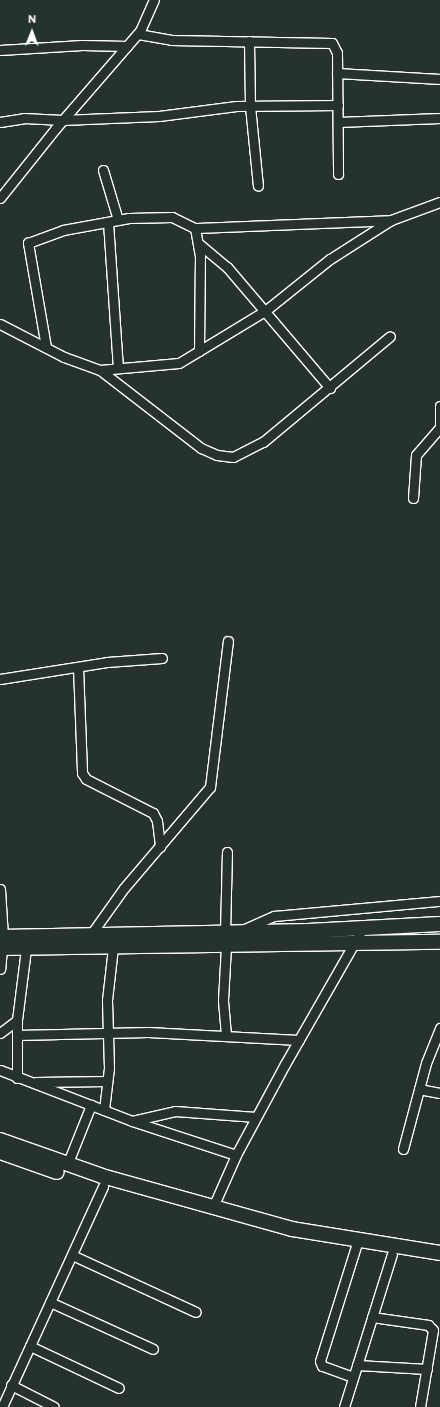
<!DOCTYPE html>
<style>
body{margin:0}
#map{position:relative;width:440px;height:1407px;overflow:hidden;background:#26332d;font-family:"Balsamiq Sans",sans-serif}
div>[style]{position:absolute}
.roads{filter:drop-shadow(1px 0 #fff) drop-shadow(-1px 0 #fff) drop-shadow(0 1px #fff) drop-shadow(0 -1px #fff)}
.minor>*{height:9px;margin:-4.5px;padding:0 4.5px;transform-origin:4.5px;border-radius:4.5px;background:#26332d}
.primary>*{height:14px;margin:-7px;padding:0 7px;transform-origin:7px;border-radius:7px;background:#26332d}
span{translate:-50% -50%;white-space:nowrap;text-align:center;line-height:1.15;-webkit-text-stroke:3px #26332d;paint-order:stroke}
.north{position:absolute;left:12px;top:12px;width:40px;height:40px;-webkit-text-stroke:3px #26332d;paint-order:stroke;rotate:1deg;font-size:11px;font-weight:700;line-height:16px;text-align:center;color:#fff}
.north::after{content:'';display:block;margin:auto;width:14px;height:18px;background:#fff;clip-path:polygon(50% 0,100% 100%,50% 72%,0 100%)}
</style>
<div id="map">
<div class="roads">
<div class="minor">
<i style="left:138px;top:34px;width:34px;rotate:10deg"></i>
<i style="left:171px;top:40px;width:161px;rotate:1.1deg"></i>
<i style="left:332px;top:43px;width:11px;rotate:63deg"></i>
<i style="left:337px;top:53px;width:121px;rotate:89.5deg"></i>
<i style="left:249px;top:41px;width:65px;rotate:89.1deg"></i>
<i style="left:250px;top:106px;width:80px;rotate:84.3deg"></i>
<i style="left:0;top:50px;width:82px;rotate:-3.5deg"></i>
<i style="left:82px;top:45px;width:45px;rotate:1.3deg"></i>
<i style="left:337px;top:73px;width:103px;rotate:3.3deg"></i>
<i style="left:0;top:122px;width:24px;rotate:-9deg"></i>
<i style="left:24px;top:118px;width:38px;rotate:3deg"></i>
<i style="left:62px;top:120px;width:97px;rotate:-2.4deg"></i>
<i style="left:159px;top:116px;width:78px;rotate:-7.4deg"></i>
<i style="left:236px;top:106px;width:102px;rotate:-0.6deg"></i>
<i style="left:338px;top:122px;width:102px;rotate:-2.2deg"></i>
<i style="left:103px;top:170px;width:52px;rotate:73.3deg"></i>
<i style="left:0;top:198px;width:88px;rotate:-51.4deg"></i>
<i style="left:55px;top:129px;width:130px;rotate:-49.1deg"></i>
<i style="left:140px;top:31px;width:34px;rotate:-66deg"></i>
<i style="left:108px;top:222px;width:146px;rotate:86.1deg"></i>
<i style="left:195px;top:228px;width:27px;rotate:80deg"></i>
<i style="left:200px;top:255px;width:96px;rotate:90.6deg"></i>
<i style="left:198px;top:243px;width:38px;rotate:40deg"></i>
<i style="left:227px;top:267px;width:159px;rotate:49.6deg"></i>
<i style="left:0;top:324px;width:72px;rotate:27.3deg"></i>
<i style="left:64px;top:357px;width:38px;rotate:20deg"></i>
<i style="left:100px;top:370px;width:128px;rotate:37.7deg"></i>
<i style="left:201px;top:448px;width:17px;rotate:24deg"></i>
<i style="left:217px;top:455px;width:16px;rotate:7deg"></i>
<i style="left:233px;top:457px;width:34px;rotate:-27deg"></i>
<i style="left:263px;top:442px;width:165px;rotate:-39.8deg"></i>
<i style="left:46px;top:347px;width:106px;rotate:-99.8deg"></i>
<i style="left:28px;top:243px;width:37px;rotate:-20deg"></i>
<i style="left:63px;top:230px;width:67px;rotate:-10.3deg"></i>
<i style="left:129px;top:218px;width:43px;rotate:-1.3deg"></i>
<i style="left:172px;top:217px;width:25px;rotate:26deg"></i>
<i style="left:195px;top:228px;width:196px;rotate:-2.3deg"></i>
<i style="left:100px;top:370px;width:79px;rotate:-5.1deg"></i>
<i style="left:179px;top:363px;width:100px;rotate:-31.2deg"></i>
<i style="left:265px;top:311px;width:83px;rotate:-38.7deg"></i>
<i style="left:330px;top:259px;width:72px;rotate:-32.6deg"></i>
<i style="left:391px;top:220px;width:52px;rotate:-20.2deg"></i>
<i style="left:440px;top:406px;width:19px;rotate:90deg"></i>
<i style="left:413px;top:498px;width:43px;rotate:-86deg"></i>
<i style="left:416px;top:455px;width:37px;rotate:-49deg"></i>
<i style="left:78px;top:667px;width:106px;rotate:87.8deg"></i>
<i style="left:82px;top:773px;width:7px;rotate:56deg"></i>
<i style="left:86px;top:779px;width:75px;rotate:26.9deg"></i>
<i style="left:153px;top:813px;width:9px;rotate:63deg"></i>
<i style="left:157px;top:821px;width:26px;rotate:83deg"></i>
<i style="left:0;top:679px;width:108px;rotate:-9deg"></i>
<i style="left:107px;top:662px;width:55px;rotate:-4.2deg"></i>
<i style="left:0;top:889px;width:48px;rotate:86.4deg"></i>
<i style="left:3px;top:937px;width:32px;rotate:95deg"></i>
<i style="left:242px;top:930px;width:35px;rotate:-24deg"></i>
<i style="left:274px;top:916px;width:167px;rotate:-5.2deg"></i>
<i style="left:225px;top:933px;width:81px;rotate:-88.6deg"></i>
<i style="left:89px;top:937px;width:60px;rotate:-54.5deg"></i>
<i style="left:124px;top:888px;width:133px;rotate:-49.6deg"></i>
<i style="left:210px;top:787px;width:147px;rotate:-83deg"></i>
<i style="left:0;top:1033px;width:21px;rotate:-37deg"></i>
<i style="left:17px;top:1035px;width:131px;rotate:-1.3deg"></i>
<i style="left:148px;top:1032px;width:151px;rotate:3deg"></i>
<i style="left:226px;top:1035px;width:35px;rotate:-95deg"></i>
<i style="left:223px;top:1000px;width:54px;rotate:-86.8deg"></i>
<i style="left:0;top:1070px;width:142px;rotate:21.1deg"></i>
<i style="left:132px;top:1121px;width:109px;rotate:18.1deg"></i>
<i style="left:17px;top:1078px;width:58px;rotate:-90deg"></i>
<i style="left:17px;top:1020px;width:72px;rotate:-82.8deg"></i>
<i style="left:36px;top:1082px;width:71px;rotate:-0.8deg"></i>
<i style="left:419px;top:1089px;width:21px;rotate:11deg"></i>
<i style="left:104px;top:1110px;width:42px;rotate:-83.2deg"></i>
<i style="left:109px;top:1068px;width:68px;rotate:-91.7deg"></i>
<i style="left:107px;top:1000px;width:53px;rotate:-83.5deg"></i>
<i style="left:132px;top:1121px;width:44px;rotate:-13.1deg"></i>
<i style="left:175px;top:1111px;width:81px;rotate:4.2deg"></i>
<i style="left:403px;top:1149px;width:89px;rotate:-75deg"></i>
<i style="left:426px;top:1063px;width:38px;rotate:-68deg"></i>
<i style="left:67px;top:1165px;width:65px;rotate:-68.2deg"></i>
<i style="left:213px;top:1207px;width:57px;rotate:-66.1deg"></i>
<i style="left:236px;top:1155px;width:103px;rotate:-61.7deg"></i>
<i style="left:285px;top:1064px;width:157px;rotate:-60.2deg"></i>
<i style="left:72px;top:1255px;width:136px;rotate:24.7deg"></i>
<i style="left:50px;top:1302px;width:113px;rotate:24.5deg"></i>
<i style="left:372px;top:1317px;width:57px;rotate:8.1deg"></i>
<i style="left:428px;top:1325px;width:7px;rotate:45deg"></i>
<i style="left:433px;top:1330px;width:78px;rotate:99.6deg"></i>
<i style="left:30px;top:1346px;width:98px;rotate:25.3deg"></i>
<i style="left:357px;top:1365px;width:70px;rotate:3.3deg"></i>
<i style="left:353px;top:1377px;width:33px;rotate:-160deg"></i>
<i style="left:322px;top:1366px;width:5px;rotate:-112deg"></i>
<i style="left:320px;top:1361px;width:127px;rotate:-72.6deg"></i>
<i style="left:11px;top:1385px;width:48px;rotate:27.1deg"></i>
<i style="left:2px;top:1407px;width:243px;rotate:-65.4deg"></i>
<i style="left:344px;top:1407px;width:160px;rotate:-72.6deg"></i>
</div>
<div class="primary">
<i style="left:0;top:937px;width:308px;rotate:-1.1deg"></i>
<i style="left:308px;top:931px;width:132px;rotate:-3deg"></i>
<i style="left:0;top:948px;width:440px;rotate:-0.8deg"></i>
<i style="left:0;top:1140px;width:108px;rotate:19.4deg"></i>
<i style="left:102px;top:1176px;width:197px;rotate:15.6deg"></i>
<i style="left:292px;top:1229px;width:150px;rotate:9.2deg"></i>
<i style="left:0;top:1152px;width:60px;rotate:19.3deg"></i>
</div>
</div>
<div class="north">N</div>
</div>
